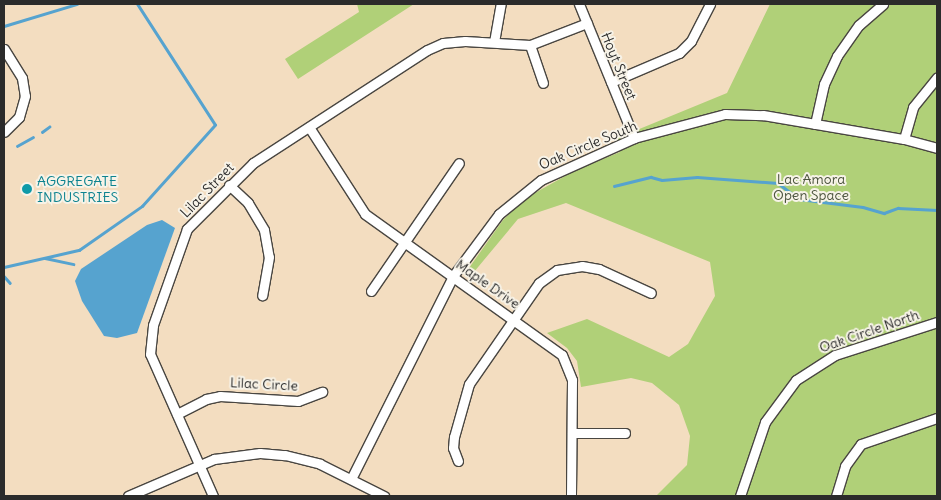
<!DOCTYPE html>
<style>
body{margin:0}
#map{position:relative;width:941px;height:500px;overflow:hidden;background:#f3ddc0;font-family:Delius,sans-serif}
div>[style]{position:absolute}
.green>*{inset:0;background:#b0d078}
.water>*{inset:0;background:#56a3cf}
.stream>*{height:2.5px;margin:-1.25px;padding:0 1.25px;transform-origin:1.25px;border-radius:1.25px;background:#56a3cf}
.roads{filter:drop-shadow(1px 0 #494641) drop-shadow(-1px 0 #494641) drop-shadow(0 1px #494641) drop-shadow(0 -1px #494641)}
.street>*{height:9px;margin:-4.5px;padding:0 4.5px;transform-origin:4.5px;border-radius:4.5px;background:#fff}
.dots>*{width:14px;height:14px;translate:-50% -50%;box-sizing:border-box;border:2px solid #f7f3e8;border-radius:50%}
span{translate:-50% -50%;white-space:nowrap;text-align:center;line-height:1.15;-webkit-text-stroke:4px #f7f3e8;paint-order:stroke}
.street-label{font-size:14px;color:#2b2b2b}
.park-label{font-size:14px;color:#4c543e}
.culture-label{font-size:14px;color:#0d838f}
.left{translate:0 -50%;text-align:left}
.frame{position:absolute;inset:0;border:5px solid #2b2b2b;pointer-events:none}
</style>
<div id="map">
<div class="green">
<i style="clip-path:polygon(357px 4px,414px 4px,298px 79px,285px 59px,359px 12px)"></i>
<i style="clip-path:polygon(770px 4px,937px 4px,937px 496px,656px 496px,687px 465px,690px 436px,679px 405px,652px 383px,631px 378px,581px 387px,577px 361px,567px 348px,547px 333px,587px 319px,669px 357px,688px 344px,715px 296px,710px 262px,566px 203px,518px 219px,469px 278px,464px 275px,503px 220px,524px 199px,576px 170px,620px 152px,615px 139px,727px 93px)"></i>
</div>
<div class="water">
<i style="clip-path:polygon(162px 220px,175px 228px,137px 333px,117px 338px,104px 336px,82px 301px,75px 281px,81px 269px,147px 225px)"></i>
</div>
<div class="stream">
<i style="left:4px;top:26px;width:76px;rotate:-16.8deg"></i>
<i style="left:42px;top:132px;width:9px;rotate:-36deg"></i>
<i style="left:17px;top:146px;width:18px;rotate:-29deg"></i>
<i style="left:614px;top:186px;width:38px;rotate:-14deg"></i>
<i style="left:651px;top:177px;width:11px;rotate:15deg"></i>
<i style="left:662px;top:180px;width:35px;rotate:-5deg"></i>
<i style="left:697px;top:177px;width:81px;rotate:4.2deg"></i>
<i style="left:778px;top:183px;width:26px;rotate:37deg"></i>
<i style="left:799px;top:199px;width:64px;rotate:7.1deg"></i>
<i style="left:863px;top:207px;width:22px;rotate:16deg"></i>
<i style="left:884px;top:213px;width:15px;rotate:-20deg"></i>
<i style="left:898px;top:208px;width:39px;rotate:3deg"></i>
<i style="left:45px;top:258px;width:29px;rotate:12deg"></i>
<i style="left:4px;top:267px;width:77px;rotate:-12.8deg"></i>
<i style="left:79px;top:250px;width:77px;rotate:-34.9deg"></i>
<i style="left:142px;top:206px;width:109px;rotate:-48deg"></i>
<i style="left:215px;top:125px;width:144px;rotate:-122.8deg"></i>
<i style="left:4px;top:276px;width:9px;rotate:49deg"></i>
</div>
<div class="roads">
<div class="street">
<i style="left:579px;top:4px;width:145px;rotate:67.7deg"></i>
<i style="left:494px;top:42px;width:39px;rotate:-80deg"></i>
<i style="left:530px;top:45px;width:40px;rotate:71.1deg"></i>
<i style="left:4px;top:49px;width:34px;rotate:58deg"></i>
<i style="left:22px;top:78px;width:18px;rotate:81deg"></i>
<i style="left:25px;top:96px;width:22px;rotate:106deg"></i>
<i style="left:19px;top:117px;width:21px;rotate:135deg"></i>
<i style="left:611px;top:82px;width:74px;rotate:-23.1deg"></i>
<i style="left:679px;top:53px;width:17px;rotate:-45deg"></i>
<i style="left:691px;top:41px;width:42px;rotate:-62.8deg"></i>
<i style="left:815px;top:124px;width:41px;rotate:-77.3deg"></i>
<i style="left:824px;top:84px;width:31px;rotate:-65deg"></i>
<i style="left:837px;top:56px;width:38px;rotate:-55deg"></i>
<i style="left:859px;top:25px;width:32px;rotate:-41deg"></i>
<i style="left:309px;top:127px;width:103px;rotate:57.2deg"></i>
<i style="left:365px;top:214px;width:242px;rotate:35.6deg"></i>
<i style="left:562px;top:355px;width:27px;rotate:68deg"></i>
<i style="left:572px;top:380px;width:116px;rotate:90.5deg"></i>
<i style="left:904px;top:139px;width:33px;rotate:-74deg"></i>
<i style="left:913px;top:107px;width:38px;rotate:-51deg"></i>
<i style="left:229px;top:185px;width:26px;rotate:43deg"></i>
<i style="left:248px;top:203px;width:31px;rotate:59deg"></i>
<i style="left:264px;top:230px;width:27px;rotate:80deg"></i>
<i style="left:269px;top:257px;width:39px;rotate:100deg"></i>
<i style="left:371px;top:291px;width:155px;rotate:-55.5deg"></i>
<i style="left:177px;top:414px;width:33px;rotate:-27deg"></i>
<i style="left:206px;top:399px;width:14px;rotate:-12deg"></i>
<i style="left:220px;top:396px;width:78px;rotate:3.7deg"></i>
<i style="left:298px;top:401px;width:26px;rotate:-21deg"></i>
<i style="left:572px;top:433px;width:53px"></i>
<i style="left:458px;top:461px;width:14px;rotate:-111deg"></i>
<i style="left:453px;top:448px;width:11px;rotate:-85deg"></i>
<i style="left:454px;top:437px;width:55px;rotate:-74.2deg"></i>
<i style="left:469px;top:384px;width:123px;rotate:-55.3deg"></i>
<i style="left:539px;top:283px;width:22px;rotate:-36deg"></i>
<i style="left:557px;top:270px;width:25px;rotate:-9deg"></i>
<i style="left:582px;top:266px;width:17px;rotate:10deg"></i>
<i style="left:599px;top:269px;width:57px;rotate:24.8deg"></i>
<i style="left:351px;top:479px;width:227px;rotate:-63.3deg"></i>
<i style="left:453px;top:276px;width:77px;rotate:-53.4deg"></i>
<i style="left:499px;top:214px;width:54px;rotate:-39deg"></i>
<i style="left:541px;top:180px;width:102px;rotate:-24.3deg"></i>
<i style="left:634px;top:138px;width:94px;rotate:-14.8deg"></i>
<i style="left:725px;top:114px;width:38px;rotate:2deg"></i>
<i style="left:763px;top:115px;width:143px;rotate:9.7deg"></i>
<i style="left:904px;top:139px;width:34px;rotate:15deg"></i>
<i style="left:128px;top:496px;width:94px;rotate:-23.3deg"></i>
<i style="left:214px;top:459px;width:46px;rotate:-7.4deg"></i>
<i style="left:260px;top:453px;width:25px;rotate:5deg"></i>
<i style="left:285px;top:455px;width:36px;rotate:14deg"></i>
<i style="left:320px;top:464px;width:72px;rotate:26.6deg"></i>
<i style="left:213px;top:496px;width:155px;rotate:-113.9deg"></i>
<i style="left:150px;top:354px;width:29px;rotate:-84deg"></i>
<i style="left:153px;top:325px;width:102px;rotate:-70.5deg"></i>
<i style="left:187px;top:229px;width:93px;rotate:-45deg"></i>
<i style="left:253px;top:163px;width:207px;rotate:-33deg"></i>
<i style="left:427px;top:50px;width:17px;rotate:-24deg"></i>
<i style="left:443px;top:43px;width:22px;rotate:-5deg"></i>
<i style="left:465px;top:41px;width:65px;rotate:3.5deg"></i>
<i style="left:530px;top:45px;width:61px;rotate:-21.1deg"></i>
<i style="left:740px;top:496px;width:78px;rotate:-71.3deg"></i>
<i style="left:765px;top:422px;width:52px;rotate:-53.6deg"></i>
<i style="left:796px;top:380px;width:46px;rotate:-32.7deg"></i>
<i style="left:835px;top:355px;width:107px;rotate:-17.9deg"></i>
<i style="left:836px;top:496px;width:31px;rotate:-73deg"></i>
<i style="left:845px;top:466px;width:27px;rotate:-54deg"></i>
<i style="left:861px;top:444px;width:80px;rotate:-18.9deg"></i>
</div>
</div>
<div class="dots">
<i style="left:27px;top:189px;background:#0f9aa8"></i>
</div>
<div class="street-label">
<span style="left:619px;top:66px;rotate:68deg">Hoyt Street</span>
<span style="left:588px;top:145px;rotate:-23deg">Oak Circle South</span>
<span style="left:207px;top:190px;rotate:-46deg">Lilac Street</span>
<span style="left:488px;top:284px;rotate:35deg">Maple Drive</span>
<span style="left:869px;top:331px;rotate:-19deg">Oak Circle North</span>
<span style="left:264px;top:384px;rotate:3deg">Lilac Circle</span>
</div>
<div class="park-label">
<span style="left:811px;top:187px">Lac Amora<br>Open Space</span>
</div>
<div class="culture-label">
<span class="left" style="left:37px;top:189px">AGGREGATE<br>INDUSTRIES</span>
</div>
<div class="frame"></div>
</div>
